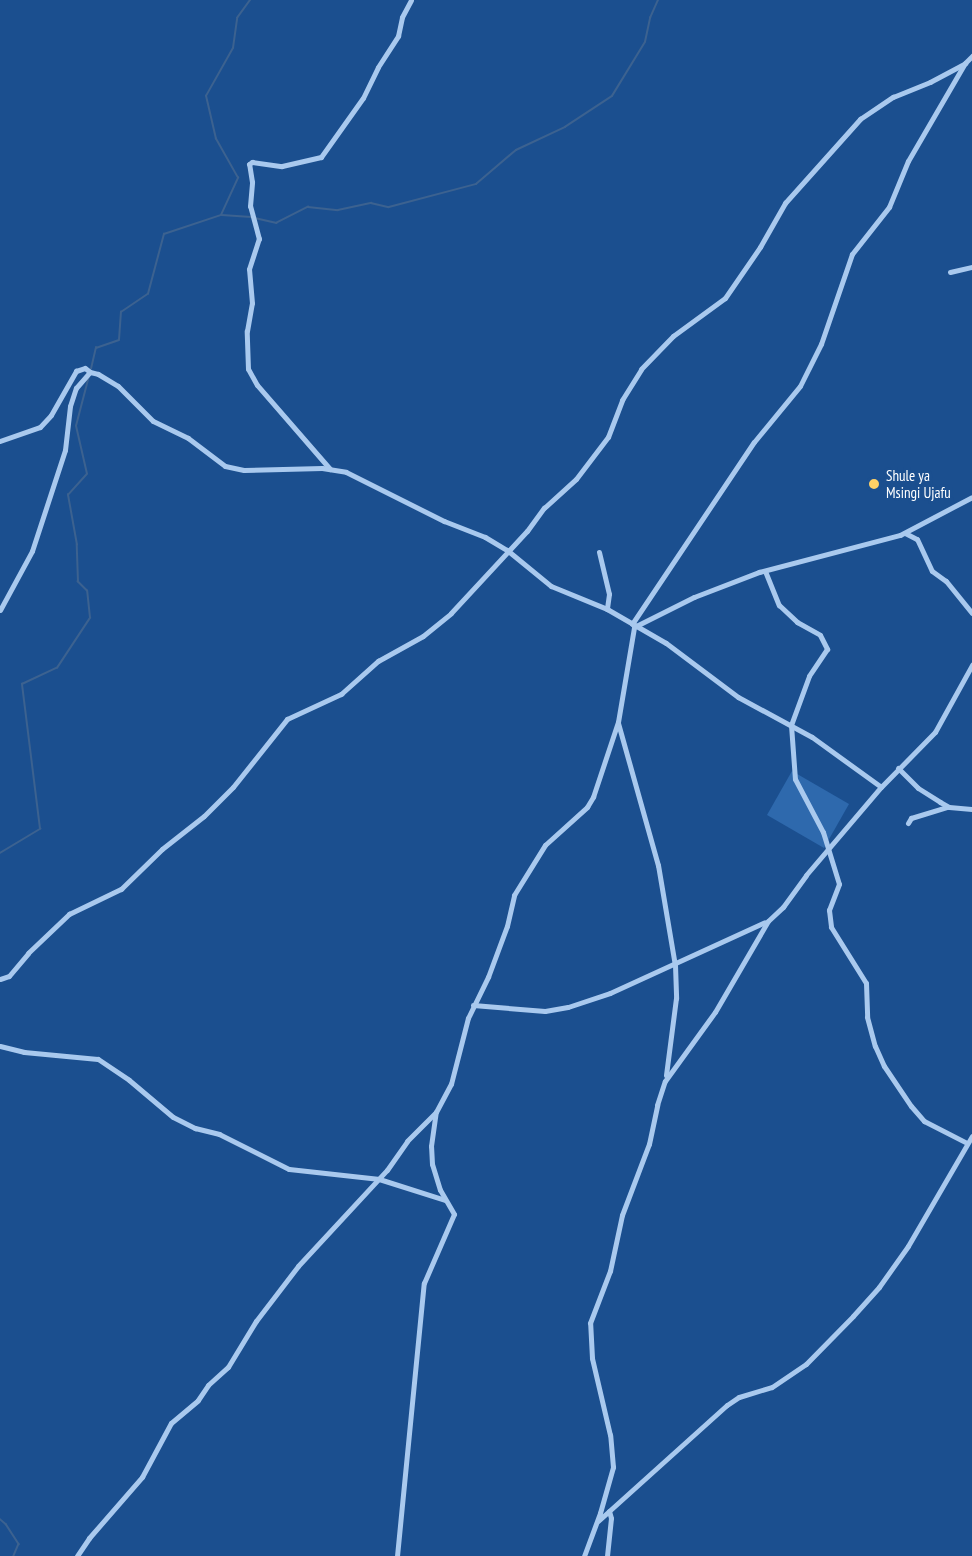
<!DOCTYPE html>
<style>
body{margin:0}
#map{position:relative;width:972px;height:1556px;overflow:hidden;background:#1b4f8f;font-family:"PT Sans Narrow",sans-serif}
div>[style]{position:absolute}
.green>*{inset:0;background:#2e69ad}
.stream>*{height:1.5px;margin:-0.75px;padding:0 0.75px;transform-origin:0.75px;border-radius:0.75px;background:#3c6290}
.minor>*{height:5px;margin:-2.5px;padding:0 2.5px;transform-origin:2.5px;border-radius:2.5px;background:#a9c9ee}
.dots>*{width:16px;height:16px;translate:-50% -50%;box-sizing:border-box;border:3px solid #1b4f8f;border-radius:50%}
span{translate:-50% -50%;white-space:nowrap;text-align:center;line-height:1.15;-webkit-text-stroke:6px #1b4f8f;paint-order:stroke}
.poi-label{font-size:15px;color:#fff}
.left{translate:0 -50%;text-align:left}
</style>
<div id="map">
<div class="green">
<i style="clip-path:polygon(792px 771px,849px 804px,824px 848px,767px 815px)"></i>
</div>
<div class="stream">
<i style="left:222px;top:215px;width:29px;rotate:4deg"></i>
<i style="left:255px;top:218px;width:22px;rotate:13deg"></i>
<i style="left:276px;top:223px;width:36px;rotate:-27deg"></i>
<i style="left:308px;top:207px;width:30px;rotate:6deg"></i>
<i style="left:338px;top:210px;width:34px;rotate:-12deg"></i>
<i style="left:371px;top:203px;width:18px;rotate:13deg"></i>
<i style="left:389px;top:207px;width:90px;rotate:-14.8deg"></i>
<i style="left:476px;top:184px;width:52px;rotate:-40.4deg"></i>
<i style="left:516px;top:150px;width:54px;rotate:-25.1deg"></i>
<i style="left:565px;top:127px;width:56px;rotate:-33.4deg"></i>
<i style="left:612px;top:96px;width:63px;rotate:-58.6deg"></i>
<i style="left:645px;top:42px;width:25px;rotate:-78deg"></i>
<i style="left:650px;top:18px;width:20px;rotate:-66deg"></i>
<i style="left:91px;top:369px;width:22px;rotate:-77deg"></i>
<i style="left:96px;top:348px;width:24px;rotate:-19deg"></i>
<i style="left:119px;top:340px;width:28px;rotate:-86deg"></i>
<i style="left:121px;top:312px;width:32px;rotate:-34deg"></i>
<i style="left:148px;top:294px;width:62px;rotate:-75.1deg"></i>
<i style="left:164px;top:234px;width:60px;rotate:-18.4deg"></i>
<i style="left:221px;top:215px;width:41px;rotate:-65.3deg"></i>
<i style="left:238px;top:178px;width:45px;rotate:-119.4deg"></i>
<i style="left:216px;top:139px;width:44px;rotate:-103.1deg"></i>
<i style="left:206px;top:96px;width:55px;rotate:-60.6deg"></i>
<i style="left:233px;top:48px;width:30px;rotate:-82deg"></i>
<i style="left:237px;top:18px;width:22px;rotate:-54deg"></i>
<i style="left:0;top:853px;width:47px;rotate:-31deg"></i>
<i style="left:40px;top:829px;width:146px;rotate:-97.1deg"></i>
<i style="left:22px;top:684px;width:38px;rotate:-25deg"></i>
<i style="left:57px;top:668px;width:60px;rotate:-56.6deg"></i>
<i style="left:90px;top:618px;width:27px;rotate:-96deg"></i>
<i style="left:87px;top:591px;width:13px;rotate:-135deg"></i>
<i style="left:78px;top:582px;width:37px;rotate:-92deg"></i>
<i style="left:77px;top:545px;width:51px;rotate:-100.2deg"></i>
<i style="left:68px;top:495px;width:28px;rotate:-48deg"></i>
<i style="left:87px;top:474px;width:49px;rotate:-102.9deg"></i>
<i style="left:76px;top:426px;width:52px;rotate:-75.4deg"></i>
<i style="left:0;top:1519px;width:8px;rotate:40deg"></i>
<i style="left:6px;top:1524px;width:24px;rotate:57deg"></i>
<i style="left:19px;top:1544px;width:13px;rotate:113deg"></i>
</div>
<div class="minor">
<i style="left:950px;top:272px;width:23px;rotate:-13deg"></i>
<i style="left:0;top:441px;width:42px;rotate:-19.3deg"></i>
<i style="left:40px;top:427px;width:16px;rotate:-47deg"></i>
<i style="left:51px;top:415px;width:51px;rotate:-60.4deg"></i>
<i style="left:76px;top:371px;width:9px;rotate:-18deg"></i>
<i style="left:85px;top:368px;width:6px;rotate:39deg"></i>
<i style="left:330px;top:469px;width:111px;rotate:-131deg"></i>
<i style="left:257px;top:385px;width:18px;rotate:-119deg"></i>
<i style="left:248px;top:369px;width:38px;rotate:-92deg"></i>
<i style="left:247px;top:331px;width:28px;rotate:-80deg"></i>
<i style="left:252px;top:303px;width:34px;rotate:-95deg"></i>
<i style="left:249px;top:269px;width:32px;rotate:-72deg"></i>
<i style="left:259px;top:239px;width:34px;rotate:-105deg"></i>
<i style="left:250px;top:206px;width:24px;rotate:-85deg"></i>
<i style="left:252px;top:182px;width:18px;rotate:-99deg"></i>
<i style="left:249px;top:164px;width:4px;rotate:-34deg"></i>
<i style="left:252px;top:162px;width:30px;rotate:8deg"></i>
<i style="left:282px;top:166px;width:40px;rotate:-13deg"></i>
<i style="left:321px;top:157px;width:72px;rotate:-54.6deg"></i>
<i style="left:363px;top:98px;width:34px;rotate:-64deg"></i>
<i style="left:378px;top:67px;width:37px;rotate:-57deg"></i>
<i style="left:398px;top:36px;width:19px;rotate:-78deg"></i>
<i style="left:402px;top:17px;width:19px;rotate:-62deg"></i>
<i style="left:905px;top:533px;width:13px;rotate:27deg"></i>
<i style="left:917px;top:539px;width:35px;rotate:65deg"></i>
<i style="left:932px;top:571px;width:17px;rotate:36deg"></i>
<i style="left:946px;top:581px;width:41px;rotate:50.9deg"></i>
<i style="left:599px;top:552px;width:43px;rotate:76.6deg"></i>
<i style="left:609px;top:594px;width:15px;rotate:98deg"></i>
<i style="left:765px;top:571px;width:37px;rotate:68deg"></i>
<i style="left:779px;top:605px;width:25px;rotate:43deg"></i>
<i style="left:797px;top:622px;width:26px;rotate:29deg"></i>
<i style="left:820px;top:635px;width:16px;rotate:63deg"></i>
<i style="left:827px;top:649px;width:32px;rotate:124deg"></i>
<i style="left:809px;top:676px;width:52px;rotate:110.2deg"></i>
<i style="left:791px;top:725px;width:54px;rotate:85.8deg"></i>
<i style="left:795px;top:779px;width:60px;rotate:62.2deg"></i>
<i style="left:823px;top:832px;width:54px;rotate:72.9deg"></i>
<i style="left:839px;top:884px;width:28px;rotate:111deg"></i>
<i style="left:829px;top:910px;width:17px;rotate:83deg"></i>
<i style="left:831px;top:927px;width:66px;rotate:58deg"></i>
<i style="left:866px;top:983px;width:34px;rotate:88deg"></i>
<i style="left:867px;top:1017px;width:30px;rotate:75deg"></i>
<i style="left:875px;top:1046px;width:22px;rotate:66deg"></i>
<i style="left:884px;top:1066px;width:48px;rotate:56deg"></i>
<i style="left:911px;top:1106px;width:20px;rotate:49deg"></i>
<i style="left:924px;top:1121px;width:48px;rotate:27.1deg"></i>
<i style="left:0;top:610px;width:67px;rotate:-61.5deg"></i>
<i style="left:32px;top:551px;width:106px;rotate:-71.9deg"></i>
<i style="left:65px;top:450px;width:44px;rotate:-83.5deg"></i>
<i style="left:70px;top:406px;width:19px;rotate:-72deg"></i>
<i style="left:76px;top:388px;width:21px;rotate:-49deg"></i>
<i style="left:90px;top:372px;width:8px;rotate:14deg"></i>
<i style="left:98px;top:374px;width:23px;rotate:31deg"></i>
<i style="left:118px;top:386px;width:49px;rotate:45deg"></i>
<i style="left:153px;top:421px;width:39px;rotate:26deg"></i>
<i style="left:188px;top:438px;width:46px;rotate:37.1deg"></i>
<i style="left:225px;top:466px;width:19px;rotate:12deg"></i>
<i style="left:244px;top:470px;width:78px;rotate:-1.5deg"></i>
<i style="left:322px;top:468px;width:24px;rotate:9deg"></i>
<i style="left:346px;top:472px;width:110px;rotate:26.6deg"></i>
<i style="left:444px;top:521px;width:44px;rotate:21.3deg"></i>
<i style="left:485px;top:537px;width:26px;rotate:31deg"></i>
<i style="left:507px;top:550px;width:57px;rotate:39.3deg"></i>
<i style="left:551px;top:586px;width:61px;rotate:22.3deg"></i>
<i style="left:607px;top:609px;width:68px;rotate:30deg"></i>
<i style="left:666px;top:643px;width:90px;rotate:36.9deg"></i>
<i style="left:738px;top:697px;width:84px;rotate:28.4deg"></i>
<i style="left:812px;top:737px;width:85px;rotate:35.9deg"></i>
<i style="left:632px;top:624px;width:219px;rotate:-56.2deg"></i>
<i style="left:754px;top:442px;width:72px;rotate:-50.6deg"></i>
<i style="left:800px;top:386px;width:47px;rotate:-63.4deg"></i>
<i style="left:821px;top:344px;width:95px;rotate:-71deg"></i>
<i style="left:852px;top:254px;width:60px;rotate:-51.8deg"></i>
<i style="left:889px;top:207px;width:50px;rotate:-67.6deg"></i>
<i style="left:908px;top:161px;width:113px;rotate:-59.8deg"></i>
<i style="left:965px;top:63px;width:10px;rotate:-45deg"></i>
<i style="left:618px;top:723px;width:148px;rotate:74.3deg"></i>
<i style="left:658px;top:865px;width:101px;rotate:80.4deg"></i>
<i style="left:675px;top:965px;width:33px;rotate:88deg"></i>
<i style="left:676px;top:998px;width:78px;rotate:97.4deg"></i>
<i style="left:898px;top:768px;width:28px;rotate:45deg"></i>
<i style="left:918px;top:788px;width:26px;rotate:32deg"></i>
<i style="left:940px;top:802px;width:10px;rotate:29deg"></i>
<i style="left:949px;top:807px;width:23px;rotate:5deg"></i>
<i style="left:908px;top:823px;width:6px;rotate:-59deg"></i>
<i style="left:911px;top:818px;width:38px;rotate:-17deg"></i>
<i style="left:0;top:979px;width:9px;rotate:-18deg"></i>
<i style="left:9px;top:976px;width:30px;rotate:-50deg"></i>
<i style="left:28px;top:953px;width:57px;rotate:-43.6deg"></i>
<i style="left:69px;top:914px;width:58px;rotate:-25.7deg"></i>
<i style="left:121px;top:889px;width:57px;rotate:-44.3deg"></i>
<i style="left:162px;top:849px;width:53px;rotate:-38.2deg"></i>
<i style="left:204px;top:816px;width:41px;rotate:-45deg"></i>
<i style="left:233px;top:787px;width:87px;rotate:-51.5deg"></i>
<i style="left:287px;top:719px;width:60px;rotate:-24.8deg"></i>
<i style="left:341px;top:694px;width:50px;rotate:-41.7deg"></i>
<i style="left:378px;top:661px;width:51px;rotate:-29.1deg"></i>
<i style="left:423px;top:636px;width:36px;rotate:-39deg"></i>
<i style="left:451px;top:613px;width:112px;rotate:-47.2deg"></i>
<i style="left:527px;top:531px;width:29px;rotate:-54deg"></i>
<i style="left:544px;top:508px;width:43px;rotate:-42.2deg"></i>
<i style="left:576px;top:479px;width:53px;rotate:-52.7deg"></i>
<i style="left:608px;top:437px;width:40px;rotate:-69deg"></i>
<i style="left:622px;top:400px;width:36px;rotate:-58deg"></i>
<i style="left:641px;top:369px;width:46px;rotate:-45.9deg"></i>
<i style="left:673px;top:336px;width:64px;rotate:-36.2deg"></i>
<i style="left:725px;top:298px;width:62px;rotate:-55.5deg"></i>
<i style="left:760px;top:247px;width:51px;rotate:-60.4deg"></i>
<i style="left:785px;top:203px;width:113px;rotate:-48.2deg"></i>
<i style="left:860px;top:119px;width:40px;rotate:-34deg"></i>
<i style="left:893px;top:97px;width:40px;rotate:-22deg"></i>
<i style="left:930px;top:82px;width:40px;rotate:-28deg"></i>
<i style="left:473px;top:1005px;width:72px;rotate:4.8deg"></i>
<i style="left:545px;top:1011px;width:23px;rotate:-10deg"></i>
<i style="left:568px;top:1007px;width:44px;rotate:-18.4deg"></i>
<i style="left:610px;top:993px;width:170px;rotate:-24.6deg"></i>
<i style="left:0;top:1046px;width:25px;rotate:14deg"></i>
<i style="left:24px;top:1052px;width:74px;rotate:5.4deg"></i>
<i style="left:98px;top:1059px;width:37px;rotate:34deg"></i>
<i style="left:129px;top:1080px;width:57px;rotate:40.1deg"></i>
<i style="left:173px;top:1117px;width:25px;rotate:27deg"></i>
<i style="left:195px;top:1128px;width:25px;rotate:14deg"></i>
<i style="left:219px;top:1134px;width:78px;rotate:26.6deg"></i>
<i style="left:289px;top:1169px;width:91px;rotate:6.3deg"></i>
<i style="left:379px;top:1179px;width:69px;rotate:17.7deg"></i>
<i style="left:598px;top:1521px;width:173px;rotate:-42deg"></i>
<i style="left:727px;top:1405px;width:14px;rotate:-34deg"></i>
<i style="left:739px;top:1397px;width:34px;rotate:-17deg"></i>
<i style="left:772px;top:1387px;width:41px;rotate:-34.1deg"></i>
<i style="left:806px;top:1364px;width:67px;rotate:-45.6deg"></i>
<i style="left:853px;top:1316px;width:39px;rotate:-48deg"></i>
<i style="left:879px;top:1287px;width:50px;rotate:-54.7deg"></i>
<i style="left:908px;top:1246px;width:127px;rotate:-59.8deg"></i>
<i style="left:77px;top:1556px;width:22px;rotate:-56deg"></i>
<i style="left:89px;top:1538px;width:81px;rotate:-49deg"></i>
<i style="left:142px;top:1477px;width:61px;rotate:-61.8deg"></i>
<i style="left:171px;top:1423px;width:35px;rotate:-40deg"></i>
<i style="left:198px;top:1400px;width:18px;rotate:-56deg"></i>
<i style="left:208px;top:1385px;width:27px;rotate:-42deg"></i>
<i style="left:228px;top:1367px;width:54px;rotate:-58.7deg"></i>
<i style="left:256px;top:1321px;width:69px;rotate:-52.6deg"></i>
<i style="left:298px;top:1266px;width:131px;rotate:-47.2deg"></i>
<i style="left:387px;top:1170px;width:35px;rotate:-55deg"></i>
<i style="left:407px;top:1141px;width:40px;rotate:-45deg"></i>
<i style="left:397px;top:1556px;width:274px;rotate:-84.4deg"></i>
<i style="left:424px;top:1283px;width:75px;rotate:-66.5deg"></i>
<i style="left:454px;top:1214px;width:28px;rotate:-120deg"></i>
<i style="left:440px;top:1190px;width:27px;rotate:-107deg"></i>
<i style="left:432px;top:1164px;width:18px;rotate:-93deg"></i>
<i style="left:431px;top:1146px;width:34px;rotate:-82deg"></i>
<i style="left:436px;top:1112px;width:32px;rotate:-62deg"></i>
<i style="left:451px;top:1084px;width:68px;rotate:-75.6deg"></i>
<i style="left:468px;top:1018px;width:46px;rotate:-64deg"></i>
<i style="left:488px;top:977px;width:54px;rotate:-69.6deg"></i>
<i style="left:507px;top:926px;width:32px;rotate:-77deg"></i>
<i style="left:514px;top:895px;width:59px;rotate:-58.2deg"></i>
<i style="left:545px;top:845px;width:57px;rotate:-42.1deg"></i>
<i style="left:587px;top:807px;width:12px;rotate:-59deg"></i>
<i style="left:593px;top:797px;width:79px;rotate:-71.6deg"></i>
<i style="left:618px;top:722px;width:96px;rotate:-80.4deg"></i>
<i style="left:634px;top:627px;width:67px;rotate:-26.6deg"></i>
<i style="left:694px;top:597px;width:70px;rotate:-21deg"></i>
<i style="left:759px;top:572px;width:146px;rotate:-14.7deg"></i>
<i style="left:900px;top:535px;width:81px;rotate:-27.8deg"></i>
<i style="left:584px;top:1556px;width:46px;rotate:-69.6deg"></i>
<i style="left:600px;top:1513px;width:48px;rotate:-74.2deg"></i>
<i style="left:613px;top:1467px;width:32px;rotate:-95deg"></i>
<i style="left:610px;top:1435px;width:79px;rotate:-103.2deg"></i>
<i style="left:592px;top:1358px;width:35px;rotate:-93deg"></i>
<i style="left:590px;top:1323px;width:56px;rotate:-69deg"></i>
<i style="left:610px;top:1271px;width:57px;rotate:-77.9deg"></i>
<i style="left:622px;top:1215px;width:76px;rotate:-69.2deg"></i>
<i style="left:649px;top:1144px;width:40px;rotate:-78deg"></i>
<i style="left:657px;top:1105px;width:25px;rotate:-72deg"></i>
<i style="left:665px;top:1081px;width:85px;rotate:-54.1deg"></i>
<i style="left:715px;top:1012px;width:105px;rotate:-59.8deg"></i>
<i style="left:768px;top:921px;width:21px;rotate:-43deg"></i>
<i style="left:783px;top:907px;width:39px;rotate:-54deg"></i>
<i style="left:806px;top:875px;width:116px;rotate:-49.6deg"></i>
<i style="left:881px;top:787px;width:77px;rotate:-45.5deg"></i>
<i style="left:935px;top:732px;width:77px;rotate:-61.1deg"></i>
<i style="left:607px;top:1556px;width:38px;rotate:-84deg"></i>
<i style="left:611px;top:1518px;width:7px;rotate:-106deg"></i>
</div>
<div class="dots">
<i style="left:874px;top:484px;background:#ffd166"></i>
</div>
<div class="poi-label">
<span class="left" style="left:886px;top:484px">Shule ya<br>Msingi Ujafu</span>
</div>
</div>
